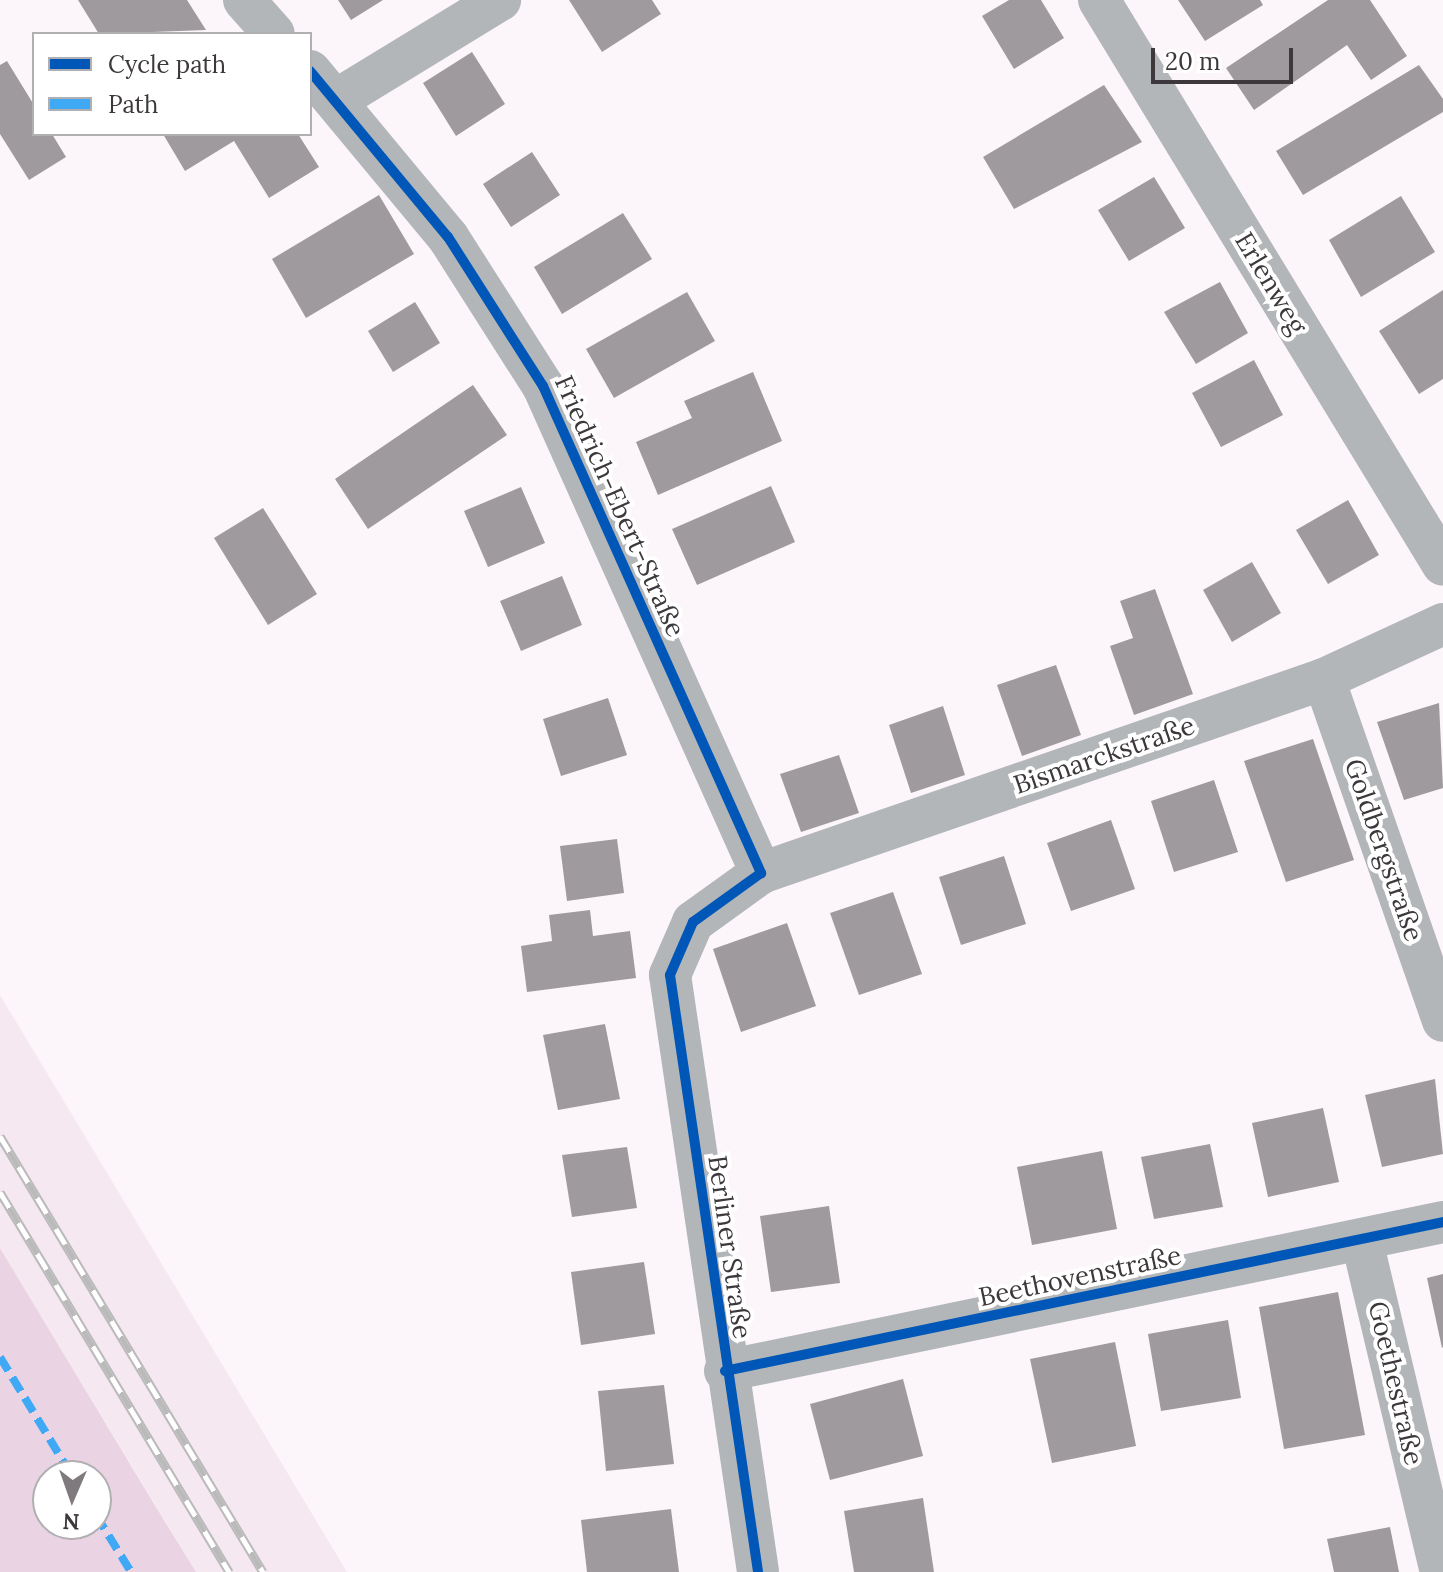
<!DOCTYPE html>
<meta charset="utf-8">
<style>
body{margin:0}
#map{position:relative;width:1443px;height:1572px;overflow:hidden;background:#fcf6fa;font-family:Lora,serif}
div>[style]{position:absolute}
.built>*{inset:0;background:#f5e8f0}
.forest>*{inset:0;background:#ead4e3}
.building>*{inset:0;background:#9e9a9d}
.minor>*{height:42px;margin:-21px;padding:0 21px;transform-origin:21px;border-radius:21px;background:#b3b6b9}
.rail>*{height:9px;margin-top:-4.5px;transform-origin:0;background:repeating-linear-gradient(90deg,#fff 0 18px,#bababb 0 36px);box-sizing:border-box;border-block:2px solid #bababb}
.quiet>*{height:8px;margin-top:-4px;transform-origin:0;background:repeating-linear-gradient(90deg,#3fa9f5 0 16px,transparent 0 24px)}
.cycleway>*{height:10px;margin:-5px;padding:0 5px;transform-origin:5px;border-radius:5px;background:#0057b8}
span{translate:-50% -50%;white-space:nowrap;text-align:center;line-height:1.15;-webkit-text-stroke:8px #fff;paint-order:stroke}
.street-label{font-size:26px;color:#3c383b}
.legend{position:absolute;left:32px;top:32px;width:280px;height:104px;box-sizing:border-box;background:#fff;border:2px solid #b1afb1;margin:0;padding:10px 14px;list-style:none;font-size:24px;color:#3c383b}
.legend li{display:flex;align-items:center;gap:16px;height:40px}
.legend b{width:40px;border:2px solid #b1afb1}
.north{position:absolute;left:32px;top:1460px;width:80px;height:80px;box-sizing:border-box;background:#fff;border:2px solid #b1afb1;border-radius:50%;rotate:182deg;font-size:22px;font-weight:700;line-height:32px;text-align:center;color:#3c383b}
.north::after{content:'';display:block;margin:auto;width:28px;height:36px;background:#7f7a7e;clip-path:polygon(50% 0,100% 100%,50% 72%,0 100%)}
.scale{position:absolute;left:1151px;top:48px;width:142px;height:36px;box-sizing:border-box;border:4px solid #3c383b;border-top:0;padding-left:10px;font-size:24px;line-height:28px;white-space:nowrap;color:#3c383b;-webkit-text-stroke:6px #fff;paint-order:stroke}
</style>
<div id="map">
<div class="built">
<i style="clip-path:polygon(0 995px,347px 1572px,196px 1572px,0 1248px)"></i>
</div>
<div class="forest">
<i style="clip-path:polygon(evenodd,0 1248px,153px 1502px,196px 1572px,0 1572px,0 1248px,48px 1476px,96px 1476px,96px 1524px,48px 1524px,48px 1476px)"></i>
</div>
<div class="building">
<i style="clip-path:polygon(78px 0,187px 0,206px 30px,99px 34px)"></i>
<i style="clip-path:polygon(338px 0,383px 0,351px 20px)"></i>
<i style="clip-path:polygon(569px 0,652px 0,661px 14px,602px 52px)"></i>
<i style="clip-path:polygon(1009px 0,1041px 0,1064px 38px,1014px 69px,982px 16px)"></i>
<i style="clip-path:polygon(1178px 0,1260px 0,1263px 5px,1205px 41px)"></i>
<i style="clip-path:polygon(1328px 0,1370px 0,1407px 56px,1371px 80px,1347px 45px,1254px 110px,1226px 68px)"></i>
<i style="clip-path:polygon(472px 52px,505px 104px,456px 136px,423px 83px)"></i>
<i style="clip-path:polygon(7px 61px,34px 105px,34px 134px,52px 134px,66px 157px,29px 180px,0 134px,0 65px)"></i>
<i style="clip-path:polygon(1419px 65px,1443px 99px,1443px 112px,1303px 195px,1276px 151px)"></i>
<i style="clip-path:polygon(1104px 85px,1142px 142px,1014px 209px,983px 157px)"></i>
<i style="clip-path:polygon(163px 134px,298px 134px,319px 167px,269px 198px,234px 141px,185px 171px)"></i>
<i style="clip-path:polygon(532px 152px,560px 195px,511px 227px,483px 184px)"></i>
<i style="clip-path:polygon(1154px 177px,1185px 228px,1129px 261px,1098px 210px)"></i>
<i style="clip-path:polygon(379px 195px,414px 254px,306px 318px,272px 259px)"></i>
<i style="clip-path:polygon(1401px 196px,1435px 252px,1361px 297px,1329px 240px)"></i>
<i style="clip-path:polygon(623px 213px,652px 259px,562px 314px,534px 267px)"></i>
<i style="clip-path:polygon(1220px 282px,1248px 333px,1196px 364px,1164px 312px)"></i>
<i style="clip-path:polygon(1443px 290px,1443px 379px,1419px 394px,1379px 331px)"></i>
<i style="clip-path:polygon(687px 292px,715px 341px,614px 398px,586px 349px)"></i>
<i style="clip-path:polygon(415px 302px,440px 343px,393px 372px,368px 331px)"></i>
<i style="clip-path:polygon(1254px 360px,1283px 415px,1221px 447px,1192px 393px)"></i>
<i style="clip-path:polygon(753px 372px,782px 441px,658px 495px,636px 442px,692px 418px,684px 401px)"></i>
<i style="clip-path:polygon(473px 385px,507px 435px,368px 529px,335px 479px)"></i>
<i style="clip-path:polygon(771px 486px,795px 542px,697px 585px,672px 529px)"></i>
<i style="clip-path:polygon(521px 487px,545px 543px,488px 567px,464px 511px)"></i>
<i style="clip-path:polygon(1348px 500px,1379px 555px,1328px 584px,1296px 530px)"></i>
<i style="clip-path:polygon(263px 508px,317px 594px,268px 625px,214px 538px)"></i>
<i style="clip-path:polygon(1252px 562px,1281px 613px,1232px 642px,1203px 590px)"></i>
<i style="clip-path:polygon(562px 576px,582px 625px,521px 651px,500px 601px)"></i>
<i style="clip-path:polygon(1155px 589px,1193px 694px,1134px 715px,1110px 646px,1133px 638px,1120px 601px)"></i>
<i style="clip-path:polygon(1056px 665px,1081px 735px,1022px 756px,997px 685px)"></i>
<i style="clip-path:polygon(608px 698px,627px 755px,561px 776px,543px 719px)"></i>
<i style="clip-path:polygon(1439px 703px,1443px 788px,1404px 800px,1377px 722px)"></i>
<i style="clip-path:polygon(943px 706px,965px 775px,911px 793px,889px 725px)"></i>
<i style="clip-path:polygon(1313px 739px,1354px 860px,1286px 882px,1244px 761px)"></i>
<i style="clip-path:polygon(839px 755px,859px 813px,801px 832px,780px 774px)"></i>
<i style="clip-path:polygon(1214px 780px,1238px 852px,1174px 872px,1151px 801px)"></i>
<i style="clip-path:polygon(1111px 820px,1135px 889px,1071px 911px,1047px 843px)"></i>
<i style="clip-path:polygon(617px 839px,624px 893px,567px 901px,560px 846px)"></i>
<i style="clip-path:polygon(1004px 856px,1026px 924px,961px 945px,939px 877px)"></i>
<i style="clip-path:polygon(893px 892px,922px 974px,859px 995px,830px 913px)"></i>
<i style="clip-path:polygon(590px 910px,593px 936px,630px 931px,636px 978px,527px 992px,521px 946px,552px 941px,549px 915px)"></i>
<i style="clip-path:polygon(787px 923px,816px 1006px,741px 1032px,713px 949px)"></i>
<i style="clip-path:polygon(605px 1024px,620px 1099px,558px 1110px,543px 1035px)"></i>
<i style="clip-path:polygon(1435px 1079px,1443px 1154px,1382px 1167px,1365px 1095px)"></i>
<i style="clip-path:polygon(1323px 1108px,1339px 1182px,1268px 1197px,1252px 1123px)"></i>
<i style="clip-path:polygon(1210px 1144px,1223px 1207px,1154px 1219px,1141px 1157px)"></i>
<i style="clip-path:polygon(627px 1147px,637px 1208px,572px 1217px,562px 1155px)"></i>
<i style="clip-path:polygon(1102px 1151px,1117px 1229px,1032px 1245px,1017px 1167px)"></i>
<i style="clip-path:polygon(829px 1206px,840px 1283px,771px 1292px,760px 1216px)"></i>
<i style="clip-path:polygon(644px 1262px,655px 1334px,581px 1345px,571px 1272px)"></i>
<i style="clip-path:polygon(1443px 1274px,1443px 1347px,1442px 1348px,1427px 1278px)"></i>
<i style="clip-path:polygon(1338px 1292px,1365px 1435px,1284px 1449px,1259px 1307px)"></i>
<i style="clip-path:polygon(1228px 1320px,1241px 1398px,1161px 1411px,1148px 1334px)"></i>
<i style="clip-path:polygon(1115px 1342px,1136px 1446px,1052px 1463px,1030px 1359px)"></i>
<i style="clip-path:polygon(903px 1379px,923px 1456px,830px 1480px,810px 1404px)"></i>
<i style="clip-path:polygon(664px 1385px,674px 1464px,606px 1471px,598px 1391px)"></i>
<i style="clip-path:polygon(923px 1498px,934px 1572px,854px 1572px,844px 1511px)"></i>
<i style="clip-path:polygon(671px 1509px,679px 1572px,587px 1572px,581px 1520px)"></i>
<i style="clip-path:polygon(1390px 1527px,1399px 1572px,1334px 1572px,1327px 1539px)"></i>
</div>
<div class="minor">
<i style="left:244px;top:0;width:45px;rotate:48.6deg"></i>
<i style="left:1099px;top:0;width:661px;rotate:58.66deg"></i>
<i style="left:310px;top:71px;width:216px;rotate:50.3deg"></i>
<i style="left:448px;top:237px;width:177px;rotate:57.5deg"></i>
<i style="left:543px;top:386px;width:534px;rotate:65.88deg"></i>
<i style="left:761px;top:873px;width:84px;rotate:144.2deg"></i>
<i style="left:693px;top:922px;width:58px;rotate:113.5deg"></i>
<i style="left:670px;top:975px;width:603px;rotate:81.61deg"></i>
<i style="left:338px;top:99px;width:190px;rotate:-31.4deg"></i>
<i style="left:1324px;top:679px;width:362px;rotate:70.8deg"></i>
<i style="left:761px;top:873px;width:595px;rotate:-19.01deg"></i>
<i style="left:1324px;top:679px;width:131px;rotate:-24.8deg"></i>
<i style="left:1362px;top:1241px;width:340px;rotate:76.6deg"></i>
<i style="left:725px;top:1371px;width:733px;rotate:-11.72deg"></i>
</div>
<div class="rail">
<i style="left:0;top:1136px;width:509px;rotate:58.9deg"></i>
<i style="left:0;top:1192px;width:444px;rotate:58.9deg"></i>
</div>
<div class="quiet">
<i style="left:0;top:1357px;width:139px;rotate:58.8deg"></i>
<i style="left:96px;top:1515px;width:67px;rotate:58.4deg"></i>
</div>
<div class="cycleway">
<i style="left:310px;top:71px;width:216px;rotate:50.3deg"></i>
<i style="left:448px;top:237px;width:177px;rotate:57.5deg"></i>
<i style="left:543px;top:386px;width:534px;rotate:65.88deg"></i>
<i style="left:761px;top:873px;width:84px;rotate:144.2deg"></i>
<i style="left:693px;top:922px;width:58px;rotate:113.5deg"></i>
<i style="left:670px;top:975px;width:603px;rotate:81.61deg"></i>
<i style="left:725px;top:1371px;width:733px;rotate:-11.72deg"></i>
</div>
<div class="street-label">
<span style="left:1271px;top:283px;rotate:59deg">Erlenweg</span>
<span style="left:620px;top:506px;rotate:66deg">Friedrich-Ebert-Straße</span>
<span style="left:1104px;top:755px;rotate:-19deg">Bismarckstraße</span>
<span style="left:1384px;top:850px;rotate:71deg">Goldbergstraße</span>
<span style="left:730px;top:1247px;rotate:82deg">Berliner Straße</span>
<span style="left:1080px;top:1276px;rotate:-12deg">Beethovenstraße</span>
<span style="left:1396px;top:1383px;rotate:77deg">Goethestraße</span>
</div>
<ul class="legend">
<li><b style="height:10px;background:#0057b8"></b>Cycle path</li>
<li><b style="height:10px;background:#3fa9f5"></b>Path</li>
</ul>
<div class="north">N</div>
<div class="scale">20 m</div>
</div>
